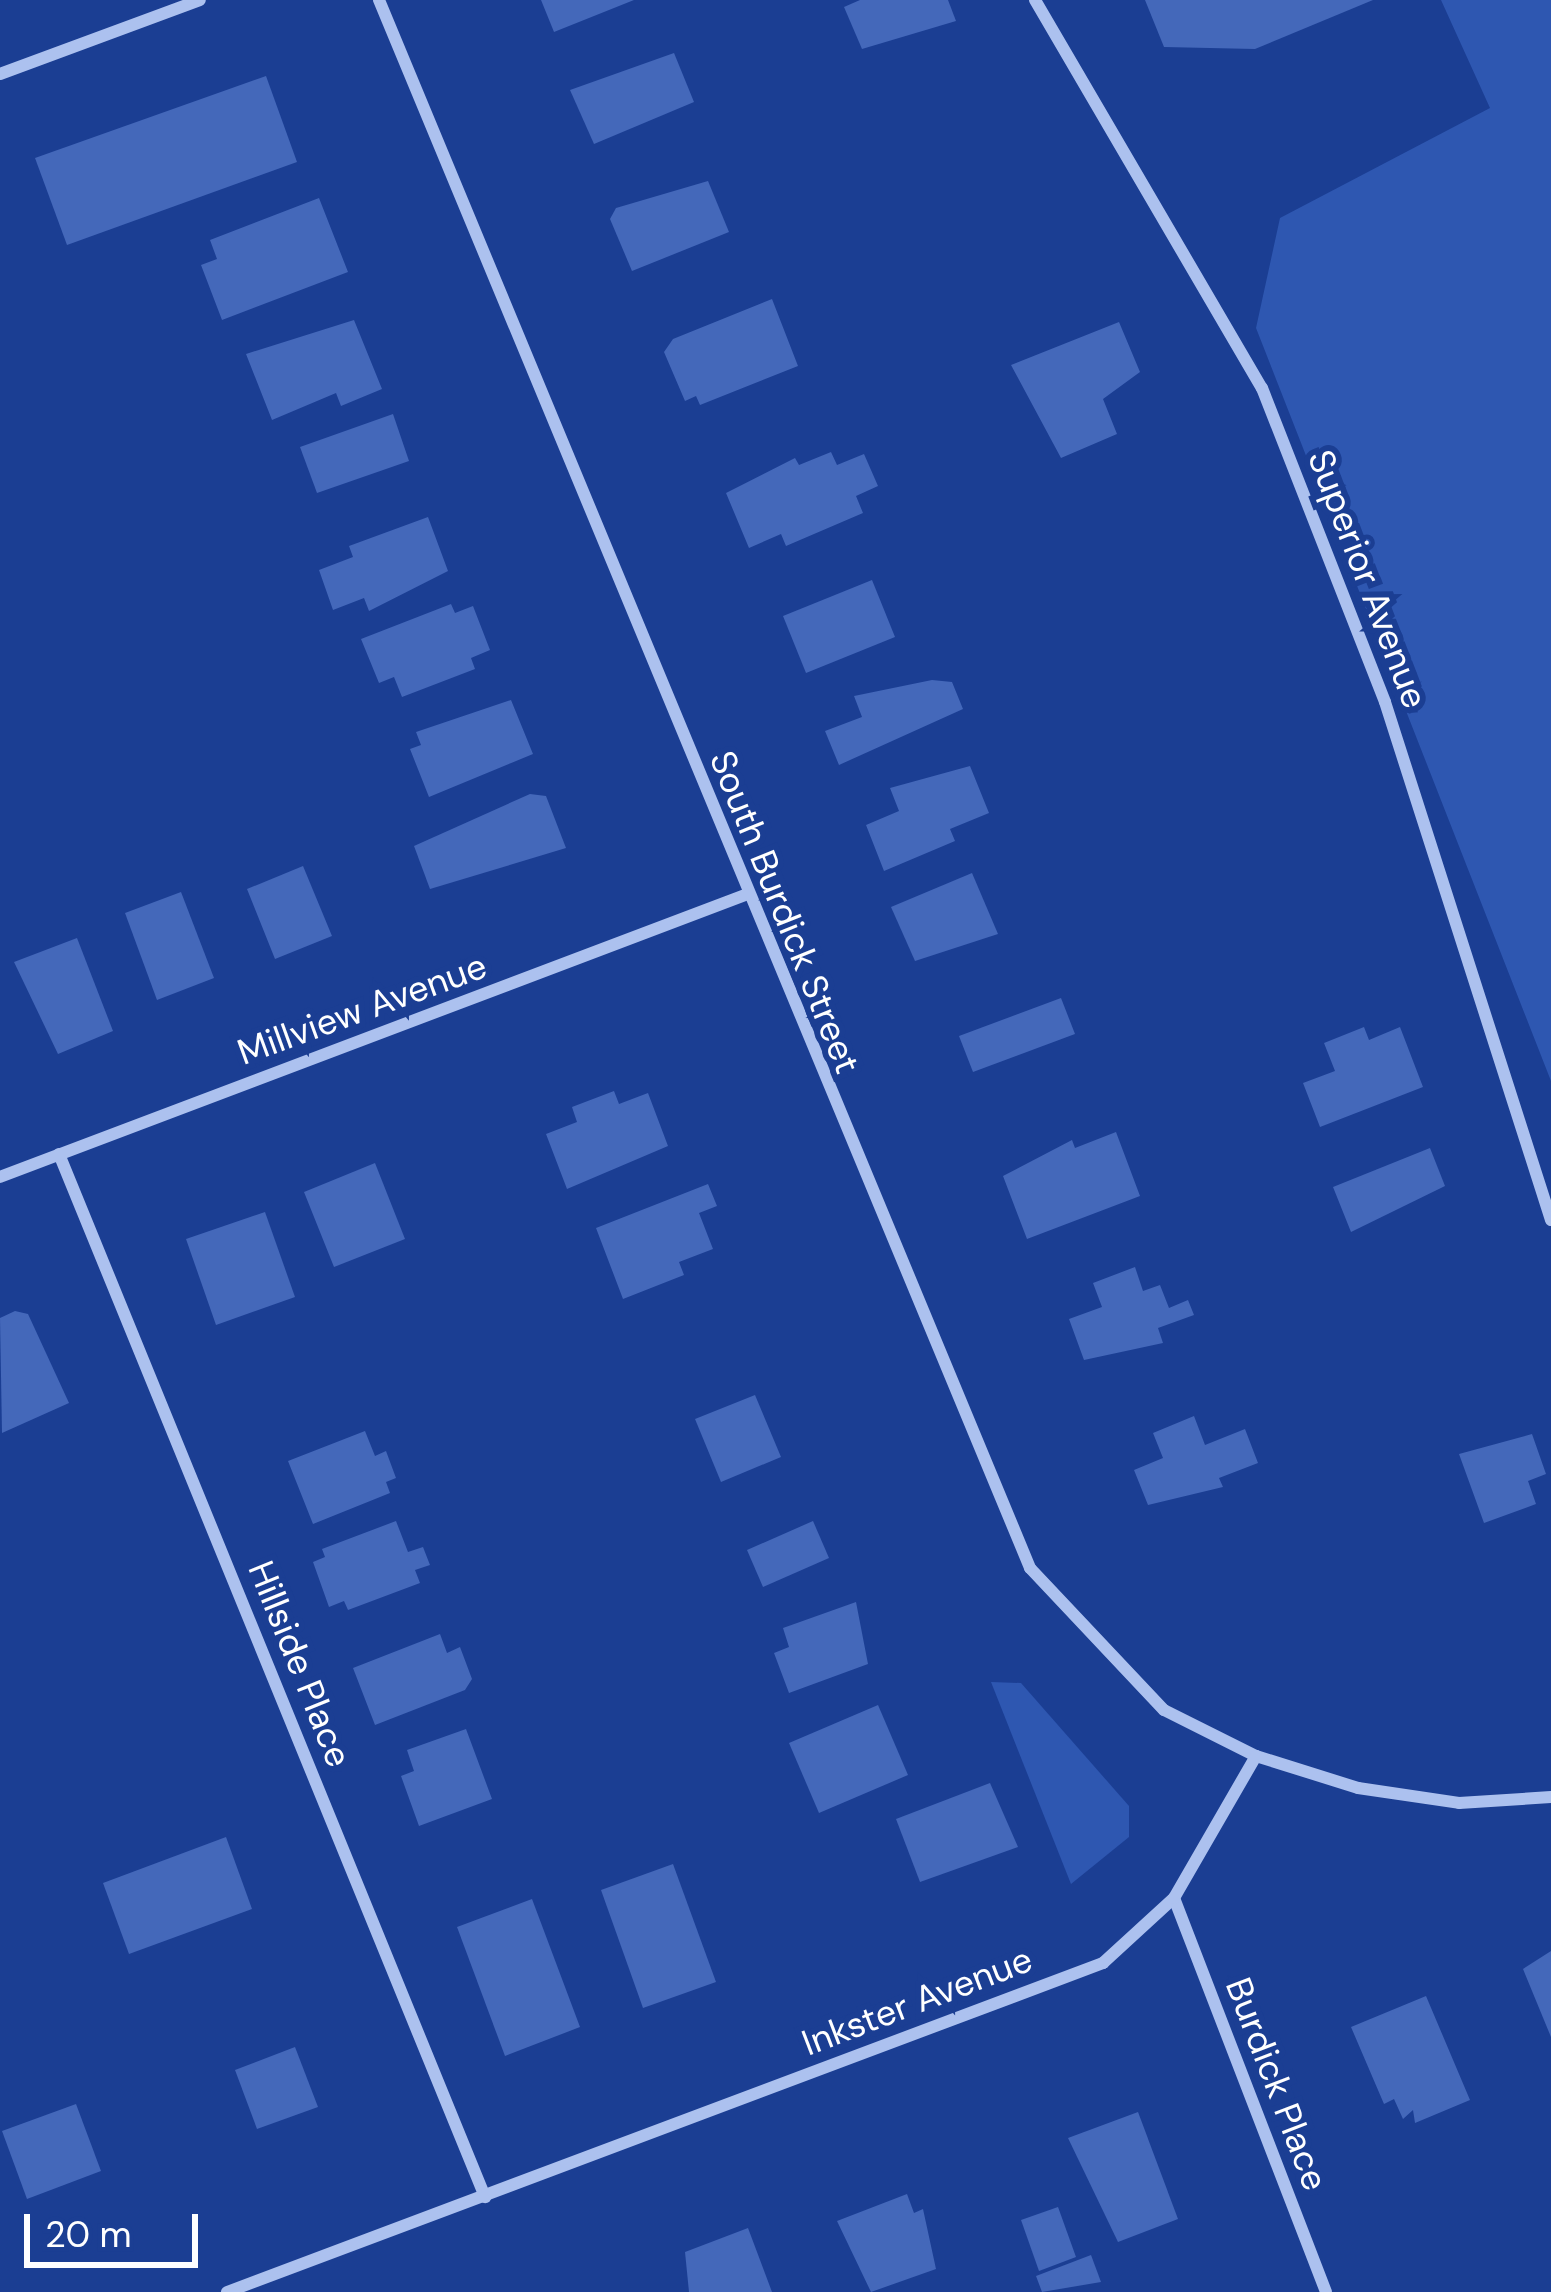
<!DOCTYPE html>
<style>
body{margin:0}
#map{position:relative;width:1551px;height:2292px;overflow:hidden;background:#1b3e93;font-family:"DM Sans",sans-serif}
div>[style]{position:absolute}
.green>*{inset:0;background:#2e57b1}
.building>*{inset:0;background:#4468ba}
.street>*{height:12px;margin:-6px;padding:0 6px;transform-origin:6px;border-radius:6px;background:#acc1ef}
span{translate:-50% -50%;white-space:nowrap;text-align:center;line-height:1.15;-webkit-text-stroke:12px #1b3e93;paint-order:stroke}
.street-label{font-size:36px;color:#fff}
.scale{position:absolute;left:24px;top:2214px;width:174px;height:54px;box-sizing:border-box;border:6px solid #fff;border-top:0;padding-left:15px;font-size:36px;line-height:42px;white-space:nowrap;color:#fff;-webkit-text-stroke:9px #1b3e93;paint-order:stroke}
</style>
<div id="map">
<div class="green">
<i style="clip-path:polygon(1441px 0,1551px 0,1551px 1081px,1256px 328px,1280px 218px,1490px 108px)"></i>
<i style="clip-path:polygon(991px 1682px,1021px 1683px,1129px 1806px,1129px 1837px,1071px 1884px)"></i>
</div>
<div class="building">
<i style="clip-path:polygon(541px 0,634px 0,554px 32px)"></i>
<i style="clip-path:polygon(860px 0,948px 0,956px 21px,862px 49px,844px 7px)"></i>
<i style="clip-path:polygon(1145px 0,1373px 0,1255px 49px,1164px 47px)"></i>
<i style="clip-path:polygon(674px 53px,694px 102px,594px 144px,570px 90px)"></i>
<i style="clip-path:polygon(266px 76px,297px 162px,67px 245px,35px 158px)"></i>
<i style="clip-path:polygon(708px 181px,729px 232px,632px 271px,610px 219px,616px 208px)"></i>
<i style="clip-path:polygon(319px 198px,348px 272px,222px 320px,201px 265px,217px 259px,210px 240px)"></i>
<i style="clip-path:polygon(772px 299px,798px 366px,700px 405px,696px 396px,685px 401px,664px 352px,673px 339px)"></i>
<i style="clip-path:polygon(354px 320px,382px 389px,341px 406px,336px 393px,272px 420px,246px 354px)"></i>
<i style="clip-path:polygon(1119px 322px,1140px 372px,1103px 399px,1117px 434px,1061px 458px,1011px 365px)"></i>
<i style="clip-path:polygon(393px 414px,409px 461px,317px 493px,300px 447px)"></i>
<i style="clip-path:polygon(831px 452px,837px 465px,864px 454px,878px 486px,856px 496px,863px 513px,786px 546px,781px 534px,749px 548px,726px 493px,795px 458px,799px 465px)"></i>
<i style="clip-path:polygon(428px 517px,448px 571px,369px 611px,364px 598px,333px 610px,319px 570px,353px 557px,349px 546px)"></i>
<i style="clip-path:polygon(872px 580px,895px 637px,806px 673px,783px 616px)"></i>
<i style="clip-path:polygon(451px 604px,455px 613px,473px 606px,490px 650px,471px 658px,475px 669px,402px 697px,394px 677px,379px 683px,361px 639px)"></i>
<i style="clip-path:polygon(932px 680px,952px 682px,963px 709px,839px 765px,825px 731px,862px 717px,854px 696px)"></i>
<i style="clip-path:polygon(511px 700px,533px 754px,429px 797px,410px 749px,421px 745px,416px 732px)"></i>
<i style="clip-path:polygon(970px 766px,989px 813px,950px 829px,955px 841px,884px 871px,866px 825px,899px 811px,890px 788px)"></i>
<i style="clip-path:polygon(530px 794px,546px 796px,566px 848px,430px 889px,414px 846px)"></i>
<i style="clip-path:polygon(303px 866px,332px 936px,275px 959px,247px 889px)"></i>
<i style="clip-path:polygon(972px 873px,998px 934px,915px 961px,891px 907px)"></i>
<i style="clip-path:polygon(181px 892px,214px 978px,157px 1000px,125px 913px)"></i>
<i style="clip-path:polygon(77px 938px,113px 1031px,58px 1054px,14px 962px)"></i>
<i style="clip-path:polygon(1061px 998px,1075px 1034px,973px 1072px,959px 1036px)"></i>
<i style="clip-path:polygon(1364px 1027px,1369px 1040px,1400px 1027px,1423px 1087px,1320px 1127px,1303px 1083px,1335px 1071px,1324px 1043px)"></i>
<i style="clip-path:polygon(614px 1091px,619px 1104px,648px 1093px,668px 1146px,567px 1189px,546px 1134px,577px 1122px,572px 1107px)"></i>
<i style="clip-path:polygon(1116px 1132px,1140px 1196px,1027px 1239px,1003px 1176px,1072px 1140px,1075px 1148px)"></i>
<i style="clip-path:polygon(1430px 1148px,1445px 1186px,1351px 1232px,1333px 1187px)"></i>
<i style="clip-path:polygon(375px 1163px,405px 1239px,334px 1267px,304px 1192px)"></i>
<i style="clip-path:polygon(708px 1184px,717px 1206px,699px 1213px,713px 1249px,679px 1262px,684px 1275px,623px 1299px,596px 1228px)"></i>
<i style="clip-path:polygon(265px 1212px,295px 1297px,216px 1325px,186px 1239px)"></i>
<i style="clip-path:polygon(1135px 1267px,1143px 1291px,1160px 1285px,1169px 1308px,1188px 1300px,1194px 1315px,1158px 1328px,1163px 1343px,1084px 1360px,1069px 1319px,1102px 1307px,1093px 1283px)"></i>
<i style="clip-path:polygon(15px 1311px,28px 1314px,69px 1403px,2px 1433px,0 1318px)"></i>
<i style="clip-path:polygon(755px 1395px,781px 1457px,721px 1482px,695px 1419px)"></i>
<i style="clip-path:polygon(1194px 1416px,1205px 1445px,1245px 1429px,1258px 1463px,1219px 1478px,1223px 1487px,1148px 1505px,1134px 1470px,1163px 1458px,1153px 1433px)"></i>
<i style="clip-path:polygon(365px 1431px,375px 1456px,386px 1451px,396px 1478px,386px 1482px,390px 1493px,313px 1524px,288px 1461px)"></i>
<i style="clip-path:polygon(1532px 1434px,1546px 1474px,1528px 1481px,1536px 1504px,1484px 1523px,1459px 1454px)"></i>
<i style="clip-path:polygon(396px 1521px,408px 1552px,423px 1547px,430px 1565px,415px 1570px,420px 1583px,348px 1610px,344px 1601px,329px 1607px,313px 1562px,325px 1557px,322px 1549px)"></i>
<i style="clip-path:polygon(813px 1521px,829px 1558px,763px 1587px,747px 1550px)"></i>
<i style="clip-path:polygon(856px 1602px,868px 1664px,789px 1693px,774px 1653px,789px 1647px,783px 1628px)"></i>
<i style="clip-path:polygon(440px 1634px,447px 1653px,460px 1647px,472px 1679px,465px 1690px,375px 1725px,353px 1668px)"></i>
<i style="clip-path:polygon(878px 1705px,908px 1775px,819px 1813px,789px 1743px)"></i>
<i style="clip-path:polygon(466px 1729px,492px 1799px,419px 1826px,401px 1776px,414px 1771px,407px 1750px)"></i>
<i style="clip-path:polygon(990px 1783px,1018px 1847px,920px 1882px,896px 1819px)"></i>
<i style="clip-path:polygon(226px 1837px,252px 1909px,129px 1954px,103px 1883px)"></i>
<i style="clip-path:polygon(673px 1864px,716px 1982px,643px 2008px,601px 1890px)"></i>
<i style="clip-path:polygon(532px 1899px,580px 2027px,505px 2056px,457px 1927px)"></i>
<i style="clip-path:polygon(1551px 1951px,1551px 2037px,1523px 1969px)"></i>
<i style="clip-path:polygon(1426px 1996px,1470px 2100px,1415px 2123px,1413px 2110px,1403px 2119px,1394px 2099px,1384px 2104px,1351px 2027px)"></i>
<i style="clip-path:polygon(295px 2047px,318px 2107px,257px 2129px,235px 2070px)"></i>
<i style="clip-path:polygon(76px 2104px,101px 2171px,27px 2199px,2px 2131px)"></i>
<i style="clip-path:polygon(1138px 2112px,1178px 2219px,1118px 2242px,1068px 2138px)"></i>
<i style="clip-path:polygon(907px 2194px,914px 2213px,923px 2209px,936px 2269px,871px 2292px,837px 2221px)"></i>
<i style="clip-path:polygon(1058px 2207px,1076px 2257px,1039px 2271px,1021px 2220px)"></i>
<i style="clip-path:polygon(748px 2228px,772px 2292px,689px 2292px,685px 2252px)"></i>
<i style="clip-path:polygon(1091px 2255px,1101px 2282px,1042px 2292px,1036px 2276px)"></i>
</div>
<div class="street">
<i style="left:379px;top:0;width:1698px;rotate:67.45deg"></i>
<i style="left:1030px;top:1568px;width:195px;rotate:46.7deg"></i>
<i style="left:1164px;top:1710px;width:103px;rotate:26.6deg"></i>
<i style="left:1256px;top:1756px;width:107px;rotate:17.4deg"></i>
<i style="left:1358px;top:1788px;width:102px;rotate:8.4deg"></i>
<i style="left:1459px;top:1803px;width:92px;rotate:-3.7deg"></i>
<i style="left:1035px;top:0;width:450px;rotate:59.7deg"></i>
<i style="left:1262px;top:388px;width:337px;rotate:68.6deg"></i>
<i style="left:1385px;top:702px;width:544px;rotate:72.23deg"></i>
<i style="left:0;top:74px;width:213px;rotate:-20.3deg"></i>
<i style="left:59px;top:1154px;width:1127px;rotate:67.78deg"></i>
<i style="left:0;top:1177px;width:797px;rotate:-20.73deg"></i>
<i style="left:1174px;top:1898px;width:422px;rotate:68.9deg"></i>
<i style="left:227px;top:2292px;width:936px;rotate:-20.58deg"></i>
<i style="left:1103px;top:1963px;width:96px;rotate:-42.5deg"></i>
<i style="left:1174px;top:1898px;width:164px;rotate:-60deg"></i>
</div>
<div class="street-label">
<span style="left:1368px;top:579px;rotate:69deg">Superior Avenue</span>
<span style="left:785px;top:912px;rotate:68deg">South Burdick Street</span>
<span style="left:362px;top:1009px;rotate:-20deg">Millview Avenue</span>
<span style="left:300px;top:1664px;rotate:68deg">Hillside Place</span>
<span style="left:917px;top:2001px;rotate:-21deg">Inkster Avenue</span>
<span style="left:1277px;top:2084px;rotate:69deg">Burdick Place</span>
</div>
<div class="scale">20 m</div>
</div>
